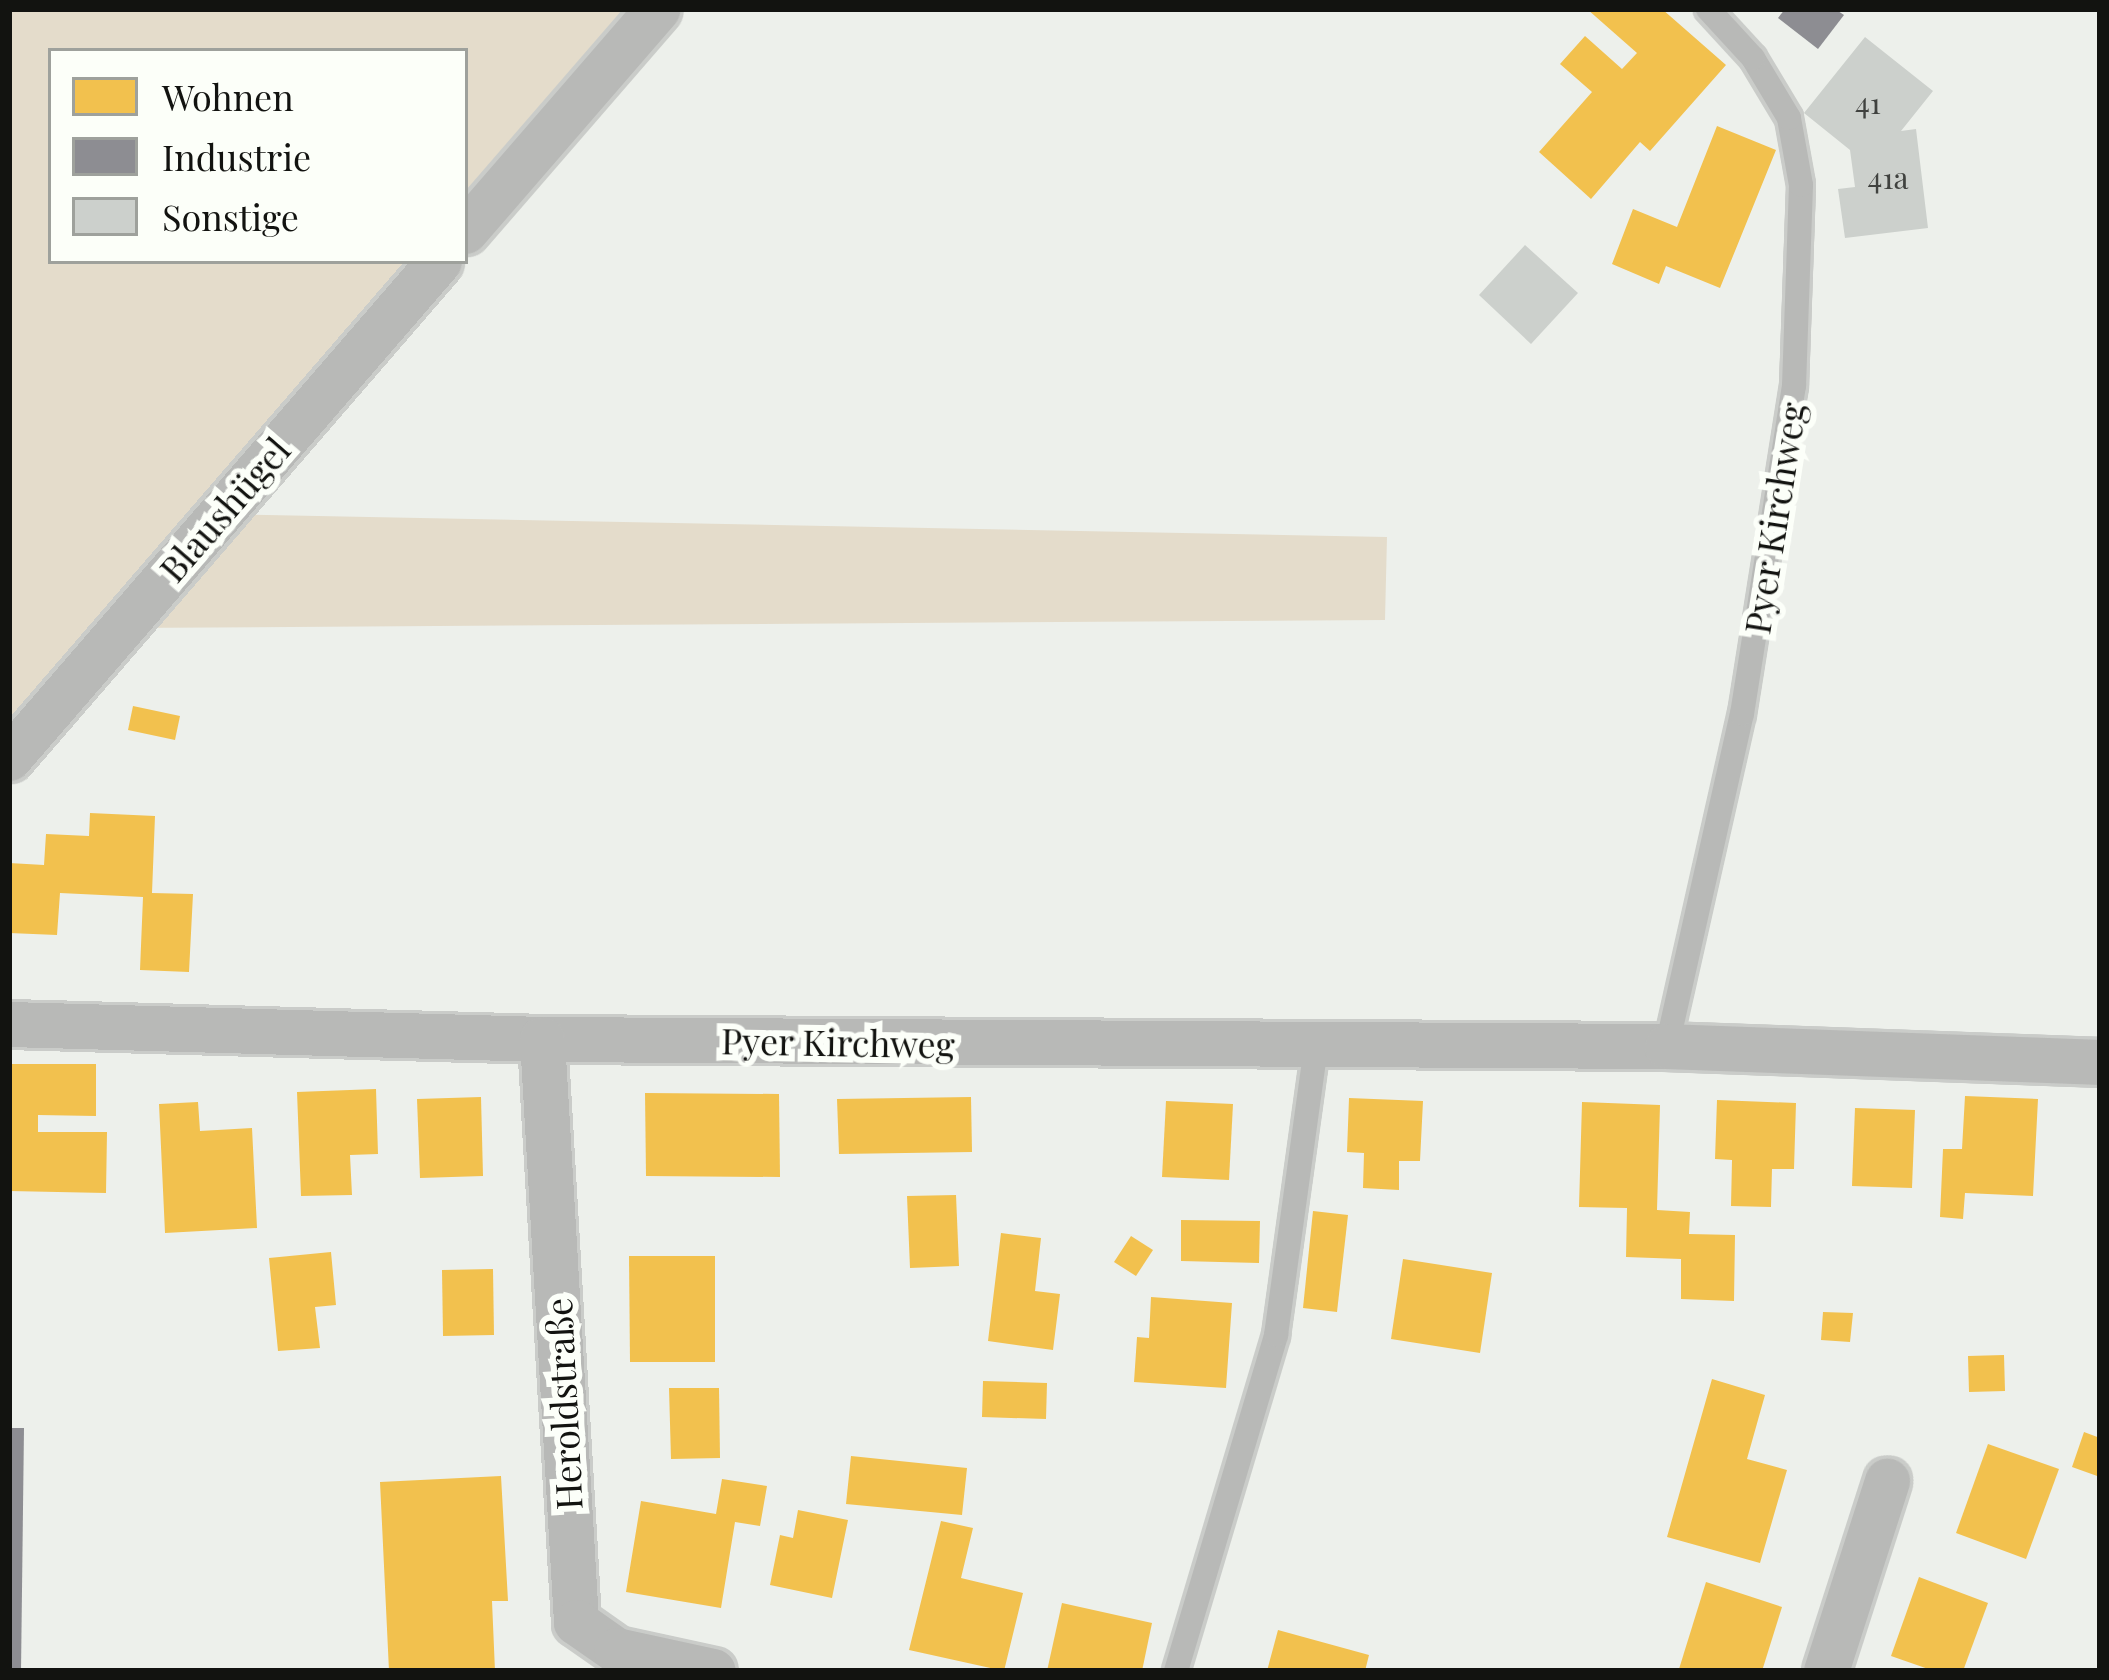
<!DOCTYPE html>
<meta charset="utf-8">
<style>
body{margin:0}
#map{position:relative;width:2109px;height:1680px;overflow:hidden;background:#edf0eb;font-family:"Playfair Display",serif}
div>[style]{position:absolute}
.green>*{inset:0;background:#e4dccb}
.homes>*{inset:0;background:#f2c14e}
.industry>*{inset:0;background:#8d8d92}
.building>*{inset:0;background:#ccd0cc}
.roads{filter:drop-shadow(3px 0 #caccc9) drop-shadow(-3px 0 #caccc9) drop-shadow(0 3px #caccc9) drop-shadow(0 -3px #caccc9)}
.lane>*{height:24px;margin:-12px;padding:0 12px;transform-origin:12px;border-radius:12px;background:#b8b9b7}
.street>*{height:45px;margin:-22.5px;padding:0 22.5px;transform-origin:22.5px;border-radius:22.5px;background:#b8b9b7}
span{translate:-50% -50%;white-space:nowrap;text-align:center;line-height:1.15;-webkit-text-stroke:12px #fcfff9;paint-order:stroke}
.number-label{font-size:30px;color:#40423f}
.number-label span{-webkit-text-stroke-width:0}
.street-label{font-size:36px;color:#121310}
.frame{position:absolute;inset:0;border:12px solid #121310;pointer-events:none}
.legend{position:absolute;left:48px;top:48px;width:420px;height:216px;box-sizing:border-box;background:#fcfff9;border:3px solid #9ea19c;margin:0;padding:15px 21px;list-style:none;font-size:36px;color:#121310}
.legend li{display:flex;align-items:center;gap:24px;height:60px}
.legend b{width:60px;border:3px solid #9ea19c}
</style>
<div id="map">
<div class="green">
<i style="clip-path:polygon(9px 9px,656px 9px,465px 230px,465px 51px,51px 51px,51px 261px,439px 261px,221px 514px,1387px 537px,1385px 620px,122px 628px,9px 758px)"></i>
</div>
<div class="homes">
<i style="clip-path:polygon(1587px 9px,1662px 9px,1726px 65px,1650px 151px,1640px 142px,1591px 199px,1539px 152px,1592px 92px,1560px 64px,1585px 36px,1622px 69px,1637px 53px)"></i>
<i style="clip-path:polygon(1717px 126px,1776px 150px,1720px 288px,1666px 266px,1659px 284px,1612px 264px,1633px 209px,1677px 227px)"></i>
<i style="clip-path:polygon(133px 706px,180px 716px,175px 740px,128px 730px)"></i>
<i style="clip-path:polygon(90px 813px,155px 816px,152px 893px,193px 894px,189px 972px,140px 970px,143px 897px,60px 893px,57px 935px,9px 933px,9px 863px,44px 865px,46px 834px,89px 836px)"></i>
<i style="clip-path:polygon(9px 1064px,96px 1064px,96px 1116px,38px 1115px,38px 1132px,107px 1132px,106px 1193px,9px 1191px)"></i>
<i style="clip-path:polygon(376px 1089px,378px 1154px,350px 1155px,352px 1195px,301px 1196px,297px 1092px)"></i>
<i style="clip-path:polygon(645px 1093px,779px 1094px,780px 1177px,646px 1176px)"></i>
<i style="clip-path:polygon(1965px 1096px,2038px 1099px,2033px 1196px,1965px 1193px,1963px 1219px,1940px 1217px,1943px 1149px,1962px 1149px)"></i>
<i style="clip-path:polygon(481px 1097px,483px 1176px,420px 1178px,417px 1099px)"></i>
<i style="clip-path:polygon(971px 1097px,972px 1152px,839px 1154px,837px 1099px)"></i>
<i style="clip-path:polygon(1349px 1098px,1423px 1101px,1420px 1161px,1399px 1161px,1399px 1190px,1363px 1188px,1364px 1153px,1347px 1152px)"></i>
<i style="clip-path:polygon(1717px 1100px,1796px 1103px,1794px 1169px,1772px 1169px,1771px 1207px,1731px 1206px,1732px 1160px,1715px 1159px)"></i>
<i style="clip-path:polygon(1166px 1101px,1233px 1104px,1229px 1180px,1162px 1177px)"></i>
<i style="clip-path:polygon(198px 1102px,200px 1131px,252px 1128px,257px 1228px,165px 1233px,159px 1104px)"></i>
<i style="clip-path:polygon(1582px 1102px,1660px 1105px,1657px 1210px,1690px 1212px,1689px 1234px,1735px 1235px,1734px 1301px,1681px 1299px,1681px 1259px,1626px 1257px,1627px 1208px,1579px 1207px)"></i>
<i style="clip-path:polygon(1855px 1108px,1915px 1110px,1912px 1188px,1852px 1186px)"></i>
<i style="clip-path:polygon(956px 1195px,959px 1266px,910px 1268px,907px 1196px)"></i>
<i style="clip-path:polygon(1313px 1211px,1348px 1215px,1337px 1312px,1303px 1308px)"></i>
<i style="clip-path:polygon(1181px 1220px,1260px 1221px,1259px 1263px,1181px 1261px)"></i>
<i style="clip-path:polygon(1001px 1233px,1041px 1238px,1035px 1291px,1060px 1294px,1053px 1350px,988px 1341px)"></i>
<i style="clip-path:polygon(1131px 1236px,1153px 1250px,1136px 1276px,1114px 1262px)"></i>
<i style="clip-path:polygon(331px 1252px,336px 1305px,315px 1307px,320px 1348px,278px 1351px,269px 1258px)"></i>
<i style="clip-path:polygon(629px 1256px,715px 1256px,715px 1362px,630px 1362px)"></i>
<i style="clip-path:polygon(1403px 1259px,1492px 1273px,1480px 1353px,1391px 1339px)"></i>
<i style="clip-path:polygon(493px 1269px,494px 1335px,443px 1336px,442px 1270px)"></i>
<i style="clip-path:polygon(1151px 1297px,1232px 1303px,1226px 1388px,1134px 1382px,1137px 1337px,1149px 1338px)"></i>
<i style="clip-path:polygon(1823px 1312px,1853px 1313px,1850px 1342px,1821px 1340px)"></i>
<i style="clip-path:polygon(2004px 1355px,2005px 1391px,1969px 1392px,1968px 1356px)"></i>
<i style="clip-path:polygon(1712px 1379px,1765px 1395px,1747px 1459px,1787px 1470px,1760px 1563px,1667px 1537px)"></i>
<i style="clip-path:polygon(983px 1381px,1047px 1383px,1046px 1419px,982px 1417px)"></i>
<i style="clip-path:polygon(669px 1388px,719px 1388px,720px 1458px,671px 1459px)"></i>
<i style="clip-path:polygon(2084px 1432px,2100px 1438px,2100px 1477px,2072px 1467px)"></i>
<i style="clip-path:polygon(1988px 1444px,2059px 1469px,2026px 1559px,1956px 1533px)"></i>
<i style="clip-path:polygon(851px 1456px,967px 1468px,962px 1515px,846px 1504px)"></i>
<i style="clip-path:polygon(501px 1476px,508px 1601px,492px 1601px,495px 1671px,389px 1671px,380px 1482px)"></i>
<i style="clip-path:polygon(722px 1479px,767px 1486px,760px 1526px,735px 1522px,721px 1608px,626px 1592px,641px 1501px,716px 1514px)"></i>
<i style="clip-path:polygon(798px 1510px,848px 1520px,832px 1598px,770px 1585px,780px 1535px,793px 1538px)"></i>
<i style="clip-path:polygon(941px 1521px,973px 1528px,961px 1578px,1023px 1593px,1004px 1671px,909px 1650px)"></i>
<i style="clip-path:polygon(1919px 1577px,1988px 1603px,1963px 1671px,1934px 1671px,1891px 1656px)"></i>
<i style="clip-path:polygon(1706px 1582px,1782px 1607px,1762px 1671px,1679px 1669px)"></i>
<i style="clip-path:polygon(1062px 1603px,1152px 1623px,1142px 1671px,1047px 1671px)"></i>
<i style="clip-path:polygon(1278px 1630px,1369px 1655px,1365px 1671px,1267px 1671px)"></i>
</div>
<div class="industry">
<i style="clip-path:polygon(1785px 9px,1835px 9px,1844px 15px,1818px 49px,1778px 18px)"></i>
<i style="clip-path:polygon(9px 1428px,24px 1428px,21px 1671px,9px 1671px)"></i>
</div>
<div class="building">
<i style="clip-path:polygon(1865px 37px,1933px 91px,1901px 131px,1916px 129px,1928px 228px,1845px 238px,1838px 189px,1855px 187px,1850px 150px,1804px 113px)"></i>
<i style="clip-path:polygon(1525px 245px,1578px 293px,1531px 344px,1479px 295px)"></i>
</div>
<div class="roads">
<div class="lane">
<i style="left:1667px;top:1046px;width:340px;rotate:-77.3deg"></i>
<i style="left:1742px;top:714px;width:332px;rotate:-81deg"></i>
<i style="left:1794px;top:386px;width:201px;rotate:-88deg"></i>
<i style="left:1801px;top:185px;width:68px;rotate:-100.2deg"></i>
<i style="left:1789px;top:118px;width:70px;rotate:-121deg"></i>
<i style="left:1753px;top:58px;width:67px;rotate:-132.6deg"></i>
<i style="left:1176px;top:1671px;width:351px;rotate:-73.4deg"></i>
<i style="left:1276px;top:1335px;width:292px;rotate:-82.1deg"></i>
</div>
<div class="street">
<i style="left:465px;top:231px;width:294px;rotate:-49.1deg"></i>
<i style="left:9px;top:758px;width:657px;rotate:-49.13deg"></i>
<i style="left:9px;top:1024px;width:533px;rotate:1.61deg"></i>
<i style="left:542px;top:1039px;width:1125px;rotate:0.36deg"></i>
<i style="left:1667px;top:1046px;width:433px;rotate:2.1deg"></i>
<i style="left:542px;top:1039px;width:584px;rotate:86.66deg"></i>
<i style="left:576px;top:1622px;width:49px;rotate:35deg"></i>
<i style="left:616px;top:1650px;width:99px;rotate:12.2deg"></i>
<i style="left:1826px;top:1671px;width:200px;rotate:-72.2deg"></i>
</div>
</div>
<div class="number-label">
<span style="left:1868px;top:102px">41</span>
<span style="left:1888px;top:177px">41a</span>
</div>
<div class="street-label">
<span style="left:224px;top:509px;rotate:-49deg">Blaushügel</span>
<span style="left:1774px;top:518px;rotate:-81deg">Pyer Kirchweg</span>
<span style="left:838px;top:1042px;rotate:1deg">Pyer Kirchweg</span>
<span style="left:563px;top:1404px;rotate:-93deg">Heroldstraße</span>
</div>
<div class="frame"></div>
<ul class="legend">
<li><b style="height:33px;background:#f2c14e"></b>Wohnen</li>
<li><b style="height:33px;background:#8d8d92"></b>Industrie</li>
<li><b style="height:33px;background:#ccd0cc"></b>Sonstige</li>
</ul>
</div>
